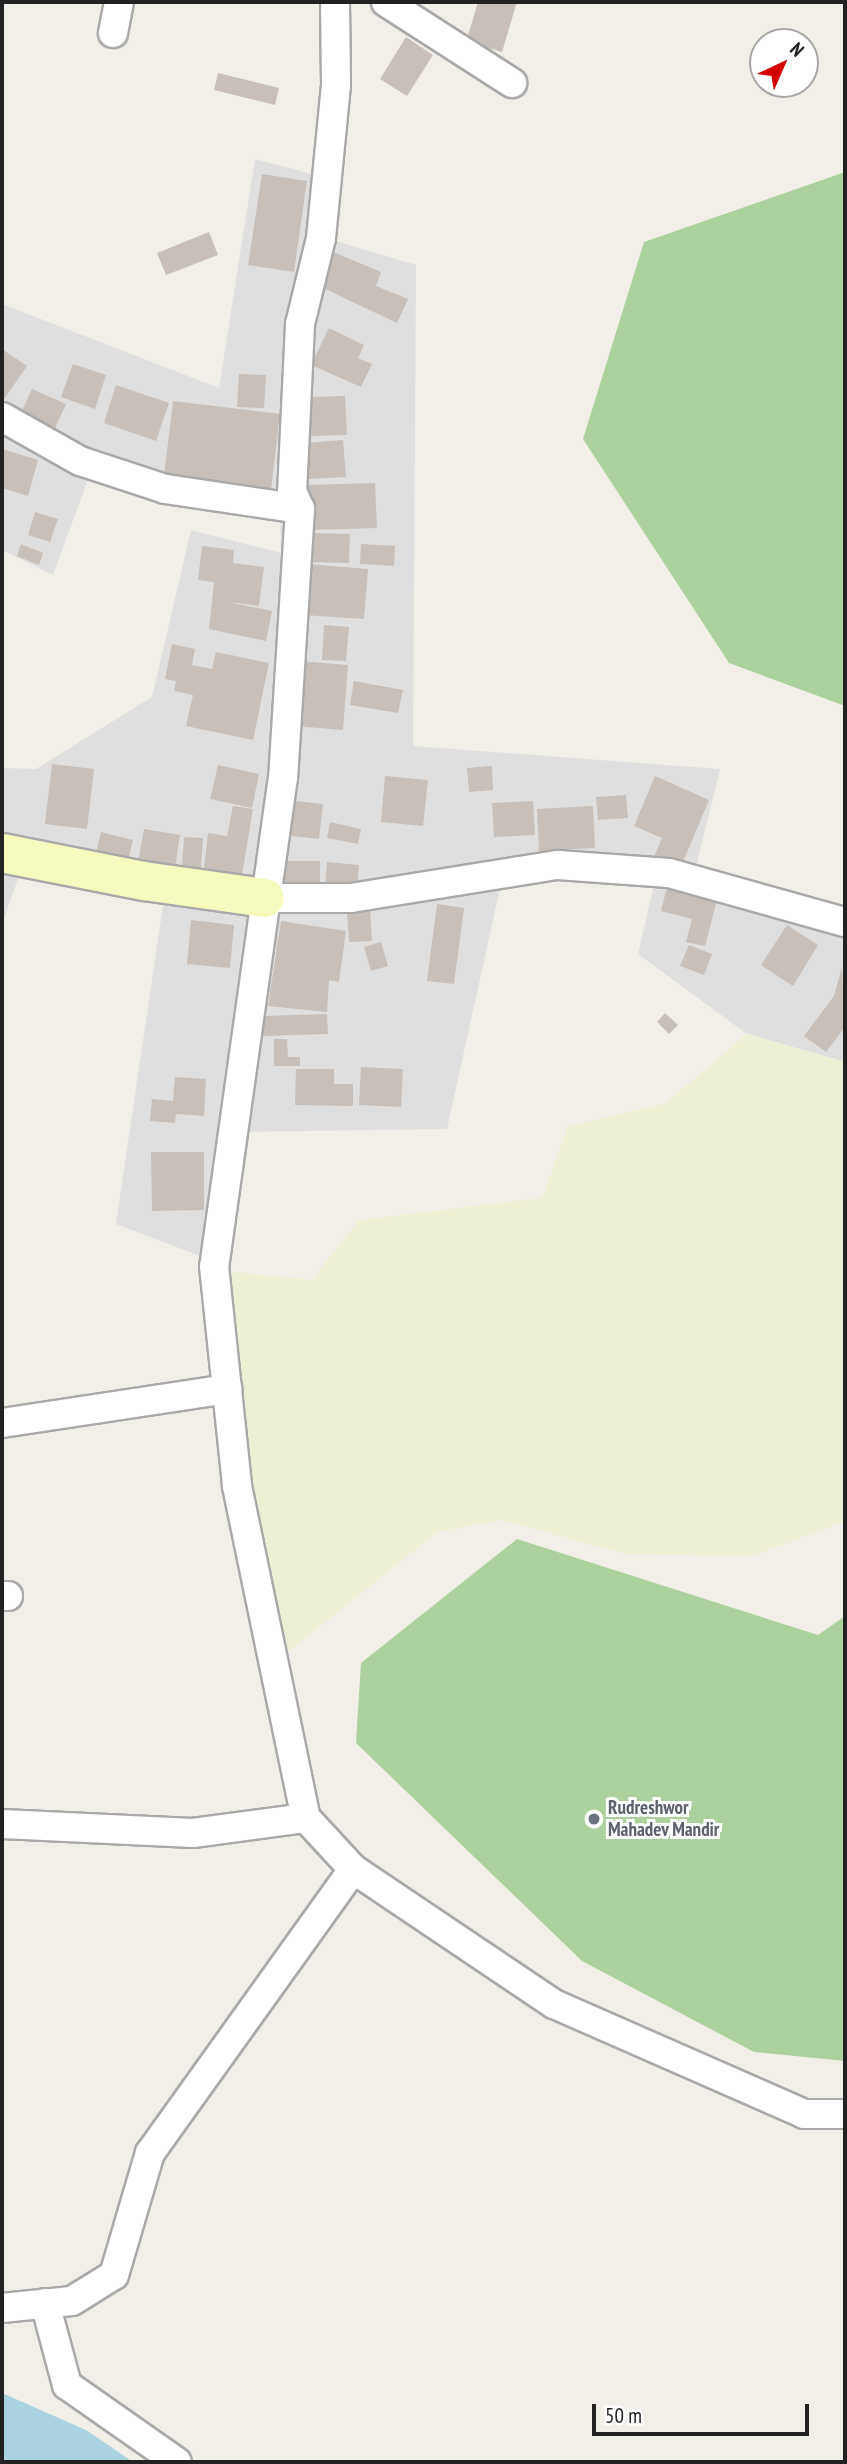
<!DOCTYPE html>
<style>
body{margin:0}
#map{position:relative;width:847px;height:2464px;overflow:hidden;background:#f2efe9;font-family:"PT Sans Narrow",sans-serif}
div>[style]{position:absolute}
.residential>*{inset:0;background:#e0dfdf}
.farmland>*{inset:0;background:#eef0d5}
.forest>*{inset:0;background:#add19e}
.water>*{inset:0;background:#aad3df}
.building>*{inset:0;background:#c7bfb8}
.roads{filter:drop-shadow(2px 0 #a9a9a9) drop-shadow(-2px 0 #a9a9a9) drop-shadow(0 2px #a9a9a9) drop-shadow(0 -2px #a9a9a9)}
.street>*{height:28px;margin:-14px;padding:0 14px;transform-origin:14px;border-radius:14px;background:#fff}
.secondary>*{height:38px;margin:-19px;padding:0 19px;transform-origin:19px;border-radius:19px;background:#f7fabf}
.dots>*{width:19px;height:19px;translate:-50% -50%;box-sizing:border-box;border:4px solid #fff;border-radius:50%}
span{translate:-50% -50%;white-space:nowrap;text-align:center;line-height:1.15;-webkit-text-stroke:6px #fff;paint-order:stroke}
.worship-label{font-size:19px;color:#5b616d;font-weight:700}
.left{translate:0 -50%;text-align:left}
.frame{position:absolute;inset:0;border:4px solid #222;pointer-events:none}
.north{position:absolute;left:749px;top:28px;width:70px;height:70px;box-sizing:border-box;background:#fff;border:2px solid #a7a7a7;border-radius:50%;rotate:44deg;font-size:19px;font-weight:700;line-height:28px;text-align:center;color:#222}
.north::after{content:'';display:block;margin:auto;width:24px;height:32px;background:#d40000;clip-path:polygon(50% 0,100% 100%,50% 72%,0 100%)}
.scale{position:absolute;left:592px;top:2404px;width:217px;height:32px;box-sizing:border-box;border:4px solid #222;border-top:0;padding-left:9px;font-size:21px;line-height:24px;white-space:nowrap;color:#222;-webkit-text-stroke:5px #fff;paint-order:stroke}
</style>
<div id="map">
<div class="residential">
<i style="clip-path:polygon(255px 159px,327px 178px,319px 236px,416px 265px,413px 746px,720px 769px,694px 875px,558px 865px,351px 898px,29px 848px,2px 924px,2px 768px,36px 769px,152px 697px,191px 530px,281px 553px,280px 513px,165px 489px,2px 417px,2px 304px,219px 388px)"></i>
<i style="clip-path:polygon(2px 426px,90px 474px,53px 575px,2px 550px)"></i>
<i style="clip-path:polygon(655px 881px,845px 924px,845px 1062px,747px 1034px,638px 954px)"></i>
<i style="clip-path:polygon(500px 888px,447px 1129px,242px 1132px,274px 905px)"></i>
<i style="clip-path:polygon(165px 892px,255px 907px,208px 1259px,116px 1224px)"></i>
</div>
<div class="farmland">
<i style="clip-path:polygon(747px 1034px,845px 1062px,845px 1521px,753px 1556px,626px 1554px,501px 1520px,437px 1532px,274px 1663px,215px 1270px,312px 1280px,359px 1220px,542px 1198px,568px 1126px,665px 1104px)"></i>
</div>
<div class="forest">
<i style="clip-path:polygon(845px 172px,845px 706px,729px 663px,583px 439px,644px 242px)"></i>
<i style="clip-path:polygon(517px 1539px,818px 1635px,845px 1616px,845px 2061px,754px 2052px,582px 1961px,356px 1743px,361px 1663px)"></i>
</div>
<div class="water">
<i style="clip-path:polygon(2px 2393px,86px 2430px,133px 2462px,2px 2462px)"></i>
</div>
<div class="building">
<i style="clip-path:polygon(478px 2px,517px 2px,502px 52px,466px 42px)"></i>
<i style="clip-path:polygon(406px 37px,433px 55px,407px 96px,380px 79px)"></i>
<i style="clip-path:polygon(218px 73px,279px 88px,275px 105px,214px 90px)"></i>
<i style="clip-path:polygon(262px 174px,307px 181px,294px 272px,248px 265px)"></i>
<i style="clip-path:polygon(209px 232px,218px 255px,166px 275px,157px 253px)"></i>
<i style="clip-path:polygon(333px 252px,381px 272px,376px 286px,408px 299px,397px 323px,319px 286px)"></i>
<i style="clip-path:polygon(329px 328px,364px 345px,358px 358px,372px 364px,361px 387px,311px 365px)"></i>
<i style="clip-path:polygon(2px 349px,27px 366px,2px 402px)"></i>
<i style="clip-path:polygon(73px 364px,106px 375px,95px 409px,61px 397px)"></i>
<i style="clip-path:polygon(239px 374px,266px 375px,264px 408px,237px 407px)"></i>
<i style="clip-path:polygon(116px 385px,169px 403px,156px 441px,104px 423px)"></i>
<i style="clip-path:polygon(32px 389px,66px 404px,52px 435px,18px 419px)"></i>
<i style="clip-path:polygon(345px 396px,347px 435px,310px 436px,309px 397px)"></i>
<i style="clip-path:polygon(173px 401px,280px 414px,271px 490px,164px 476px)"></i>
<i style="clip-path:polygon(343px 440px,346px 477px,308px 479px,306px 443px)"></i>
<i style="clip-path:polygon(2px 449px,38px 460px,28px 496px,2px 488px)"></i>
<i style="clip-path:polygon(375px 483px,377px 528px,308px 530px,306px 485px)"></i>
<i style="clip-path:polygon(35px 512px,58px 519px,50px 542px,28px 535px)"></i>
<i style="clip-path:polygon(309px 533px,350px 534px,349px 563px,309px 562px)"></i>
<i style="clip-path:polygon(21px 544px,43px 553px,39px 565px,17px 556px)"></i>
<i style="clip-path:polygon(361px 544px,395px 546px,394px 566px,360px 564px)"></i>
<i style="clip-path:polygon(202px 546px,234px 550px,233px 563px,264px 567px,259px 606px,228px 602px,272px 611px,266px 641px,209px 629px,214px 582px,198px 580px)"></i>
<i style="clip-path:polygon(307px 564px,368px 569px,364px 619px,304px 615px)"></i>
<i style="clip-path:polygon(324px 625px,349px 627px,346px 661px,322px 660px)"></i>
<i style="clip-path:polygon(172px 644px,195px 649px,192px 665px,212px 669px,216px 652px,269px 663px,253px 740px,186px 726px,193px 695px,174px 691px,176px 681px,165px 679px)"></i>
<i style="clip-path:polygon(299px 661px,348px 665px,343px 730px,295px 726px)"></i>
<i style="clip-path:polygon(354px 681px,403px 690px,398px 713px,350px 705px)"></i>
<i style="clip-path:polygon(52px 764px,94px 769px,87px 829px,45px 824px)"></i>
<i style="clip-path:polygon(218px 765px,259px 774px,252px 808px,210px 799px)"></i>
<i style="clip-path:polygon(492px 766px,493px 790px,469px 792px,467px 768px)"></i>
<i style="clip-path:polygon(385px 776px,428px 780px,423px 826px,381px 822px)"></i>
<i style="clip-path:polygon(655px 776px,709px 800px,680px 869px,654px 857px,662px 838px,634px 826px)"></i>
<i style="clip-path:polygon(626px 795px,628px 818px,598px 820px,596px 797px)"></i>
<i style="clip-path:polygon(295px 801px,323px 804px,319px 839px,291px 836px)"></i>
<i style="clip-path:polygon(533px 801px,535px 835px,494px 837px,492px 803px)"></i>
<i style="clip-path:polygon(233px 806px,253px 809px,241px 881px,203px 876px,208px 833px,227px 836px)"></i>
<i style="clip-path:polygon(593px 806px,595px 848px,539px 851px,537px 809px)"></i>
<i style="clip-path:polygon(330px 822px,361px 829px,358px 844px,327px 838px)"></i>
<i style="clip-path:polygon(144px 829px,180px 835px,175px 868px,138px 862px)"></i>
<i style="clip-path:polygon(101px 832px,133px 840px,127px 865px,95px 856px)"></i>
<i style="clip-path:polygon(184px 837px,203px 838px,201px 869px,182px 868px)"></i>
<i style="clip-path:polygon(274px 861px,320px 861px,320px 889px,273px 888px)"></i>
<i style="clip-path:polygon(327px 862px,359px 865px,357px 890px,325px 888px)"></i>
<i style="clip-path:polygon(667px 887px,717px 900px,705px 946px,686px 942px,692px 919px,661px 911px)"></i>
<i style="clip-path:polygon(437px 904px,464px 908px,454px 984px,427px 981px)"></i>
<i style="clip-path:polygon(370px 909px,372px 941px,349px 942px,347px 911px)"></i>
<i style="clip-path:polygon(191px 920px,234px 925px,230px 968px,187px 964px)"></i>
<i style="clip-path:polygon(281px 921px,346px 931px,339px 982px,329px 980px,327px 1012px,268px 1006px)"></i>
<i style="clip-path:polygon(787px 925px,818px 945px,793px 986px,761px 965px)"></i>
<i style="clip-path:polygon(381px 942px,388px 966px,371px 971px,364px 947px)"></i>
<i style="clip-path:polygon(689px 945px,712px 954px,704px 975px,680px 966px)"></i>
<i style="clip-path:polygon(842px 967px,845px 1027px,826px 1052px,804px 1036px,834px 996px)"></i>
<i style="clip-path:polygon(665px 1013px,678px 1025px,669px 1034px,657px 1022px)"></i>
<i style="clip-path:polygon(327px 1014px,328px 1034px,263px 1036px,263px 1016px)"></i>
<i style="clip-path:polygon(274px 1039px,287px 1039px,288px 1057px,300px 1057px,300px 1066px,274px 1066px)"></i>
<i style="clip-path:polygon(361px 1067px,403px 1069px,401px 1107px,359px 1105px)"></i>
<i style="clip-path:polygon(296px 1069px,334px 1069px,334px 1084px,353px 1084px,353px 1106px,295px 1105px)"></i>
<i style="clip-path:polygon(175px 1077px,206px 1079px,204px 1116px,176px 1114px,175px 1123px,150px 1121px,152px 1099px,173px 1101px)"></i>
<i style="clip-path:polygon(151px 1152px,204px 1152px,204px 1210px,152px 1211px)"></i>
</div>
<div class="roads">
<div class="street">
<i style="left:335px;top:2px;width:83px;rotate:89.3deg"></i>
<i style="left:336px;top:85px;width:154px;rotate:95.6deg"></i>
<i style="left:321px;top:238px;width:89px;rotate:103.7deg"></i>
<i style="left:300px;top:324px;width:167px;rotate:92.7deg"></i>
<i style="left:292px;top:491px;width:20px;rotate:66deg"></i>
<i style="left:300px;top:509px;width:269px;rotate:93.6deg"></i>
<i style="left:283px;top:777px;width:494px;rotate:98deg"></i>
<i style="left:214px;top:1266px;width:221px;rotate:84deg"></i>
<i style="left:237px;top:1486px;width:339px;rotate:78.3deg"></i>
<i style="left:306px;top:1818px;width:69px;rotate:47.3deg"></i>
<i style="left:353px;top:1869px;width:242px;rotate:33.9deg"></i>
<i style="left:554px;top:2004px;width:273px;rotate:23.7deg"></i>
<i style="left:804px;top:2114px;width:41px"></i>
<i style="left:386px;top:2px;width:150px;rotate:32.7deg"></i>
<i style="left:113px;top:33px;width:32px;rotate:-79deg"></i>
<i style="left:2px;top:417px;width:90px;rotate:29.4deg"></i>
<i style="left:80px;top:461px;width:89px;rotate:18.2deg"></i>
<i style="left:165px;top:489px;width:136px;rotate:8.4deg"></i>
<i style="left:265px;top:898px;width:86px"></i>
<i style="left:351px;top:898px;width:210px;rotate:-9.1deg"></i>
<i style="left:558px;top:865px;width:111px;rotate:4.1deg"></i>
<i style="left:669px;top:873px;width:183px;rotate:15.6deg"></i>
<i style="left:2px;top:1423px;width:228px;rotate:-8.6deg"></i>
<i style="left:2px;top:1596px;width:6px"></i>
<i style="left:2px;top:1824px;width:191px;rotate:2.7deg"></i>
<i style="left:193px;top:1833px;width:114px;rotate:-7.6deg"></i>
<i style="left:45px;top:2303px;width:85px;rotate:75deg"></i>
<i style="left:67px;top:2385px;width:134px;rotate:35deg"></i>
<i style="left:2px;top:2308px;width:70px;rotate:-5.7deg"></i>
<i style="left:72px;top:2301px;width:49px;rotate:-31.8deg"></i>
<i style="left:114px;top:2275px;width:127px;rotate:-73.6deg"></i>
<i style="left:150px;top:2153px;width:349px;rotate:-54.4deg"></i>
</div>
<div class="secondary">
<i style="left:2px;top:853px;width:145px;rotate:11.2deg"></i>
<i style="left:144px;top:881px;width:122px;rotate:8deg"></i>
</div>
</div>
<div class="dots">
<i style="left:594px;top:1819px;background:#6b7280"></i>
</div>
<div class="worship-label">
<span class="left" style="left:608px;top:1819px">Rudreshwor<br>Mahadev Mandir</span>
</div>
<div class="frame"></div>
<div class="north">N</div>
<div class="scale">50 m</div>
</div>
